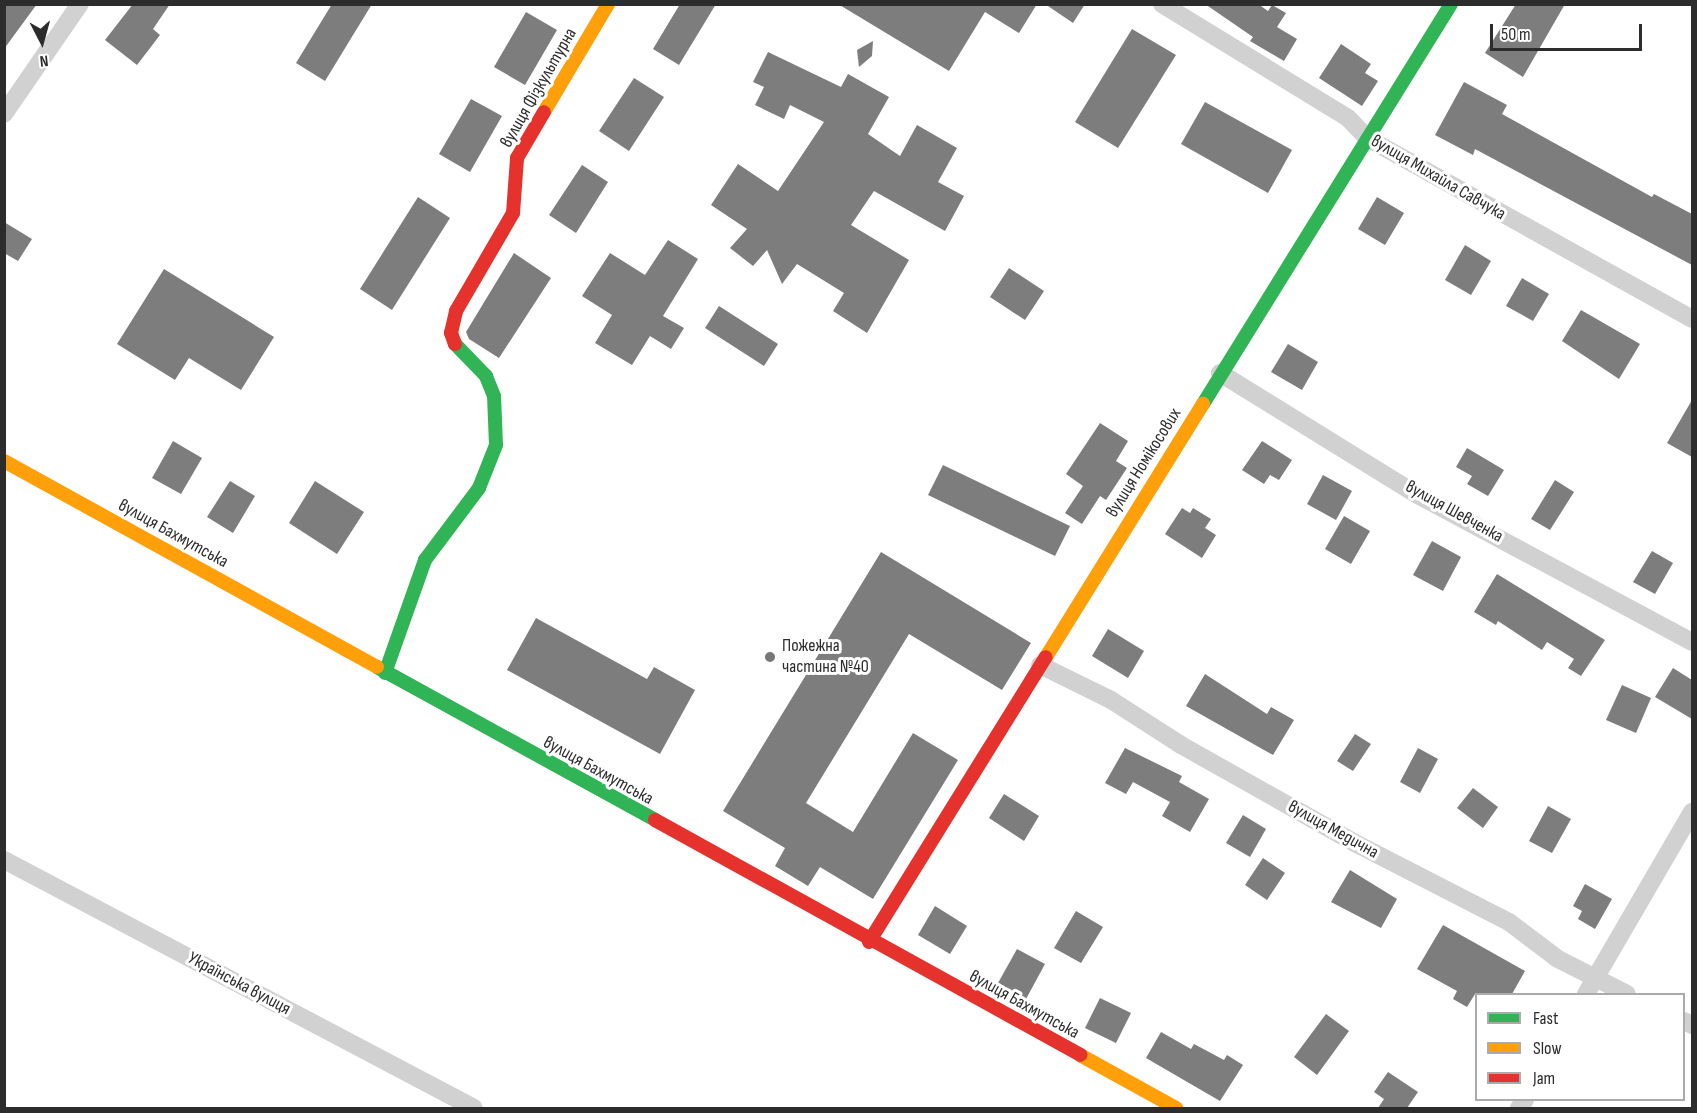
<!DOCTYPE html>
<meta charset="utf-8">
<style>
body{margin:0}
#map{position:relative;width:1697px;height:1113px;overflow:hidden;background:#fff;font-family:"Sofia Sans Condensed",sans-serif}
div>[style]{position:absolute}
.building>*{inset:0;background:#7d7d7d}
.street>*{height:18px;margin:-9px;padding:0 9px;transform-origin:9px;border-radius:9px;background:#d1d1d1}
.fast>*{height:14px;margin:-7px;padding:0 7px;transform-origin:7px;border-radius:7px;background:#30b455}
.slow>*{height:14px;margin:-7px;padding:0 7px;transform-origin:7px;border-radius:7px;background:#ff9f0a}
.jam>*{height:14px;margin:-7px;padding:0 7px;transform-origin:7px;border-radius:7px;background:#e5322d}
.dots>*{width:16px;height:16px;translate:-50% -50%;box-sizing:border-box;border:3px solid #fff;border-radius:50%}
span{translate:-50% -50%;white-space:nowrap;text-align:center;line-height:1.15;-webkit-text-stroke:6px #fff;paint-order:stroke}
.street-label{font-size:18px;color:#2c2c2c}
.poi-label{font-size:18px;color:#2c2c2c}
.left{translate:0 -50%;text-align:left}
.frame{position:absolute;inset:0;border:6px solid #2c2c2c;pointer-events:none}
.legend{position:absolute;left:1475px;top:993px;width:210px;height:108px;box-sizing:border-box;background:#fff;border:2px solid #ababab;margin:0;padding:8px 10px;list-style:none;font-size:18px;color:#2c2c2c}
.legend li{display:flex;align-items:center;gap:12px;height:30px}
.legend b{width:30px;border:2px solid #ababab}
.north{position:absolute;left:12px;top:12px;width:60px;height:60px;-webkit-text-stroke:4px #fff;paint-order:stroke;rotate:174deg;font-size:16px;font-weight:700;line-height:24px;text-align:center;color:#2c2c2c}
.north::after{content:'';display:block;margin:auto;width:21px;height:27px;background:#2c2c2c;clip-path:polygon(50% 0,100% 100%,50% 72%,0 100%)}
.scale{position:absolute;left:1490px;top:24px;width:152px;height:27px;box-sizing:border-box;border:3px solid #2c2c2c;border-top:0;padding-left:8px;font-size:18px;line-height:21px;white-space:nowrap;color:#2c2c2c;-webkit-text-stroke:4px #fff;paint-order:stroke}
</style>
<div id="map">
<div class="building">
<i style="clip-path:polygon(4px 4px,37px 4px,4px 49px)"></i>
<i style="clip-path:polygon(133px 4px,170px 4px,153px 29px,160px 35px,137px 65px,105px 40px)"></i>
<i style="clip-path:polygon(332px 4px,372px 4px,325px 81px,296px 63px)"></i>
<i style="clip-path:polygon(680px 4px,716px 4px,679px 65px,653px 49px)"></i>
<i style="clip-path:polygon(838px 4px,1037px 4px,1019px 33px,985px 12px,949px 71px)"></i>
<i style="clip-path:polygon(1045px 4px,1085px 4px,1073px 23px)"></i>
<i style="clip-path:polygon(1205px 4px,1258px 4px,1268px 11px,1272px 5px,1286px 13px,1277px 27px,1297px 39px,1284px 61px,1250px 41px,1253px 37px)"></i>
<i style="clip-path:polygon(1516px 4px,1565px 4px,1523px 77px,1485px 53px)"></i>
<i style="clip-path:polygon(526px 12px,557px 30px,525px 85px,494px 67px)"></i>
<i style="clip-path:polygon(1132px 29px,1176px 55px,1118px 148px,1075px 122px)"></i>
<i style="clip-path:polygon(873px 41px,872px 56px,859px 67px,857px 50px)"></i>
<i style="clip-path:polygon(1341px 44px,1371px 64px,1365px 73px,1378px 81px,1362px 106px,1319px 78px)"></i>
<i style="clip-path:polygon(768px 52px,841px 87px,848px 74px,889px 97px,868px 134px,900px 156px,917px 125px,957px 148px,938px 182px,964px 196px,945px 231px,874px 191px,851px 225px,909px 260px,867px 333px,833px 311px,844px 293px,797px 264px,782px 284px,767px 250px,753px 266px,730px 248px,747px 229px,711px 205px,738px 164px,778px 191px,824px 122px,790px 105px,784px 119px,755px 105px,764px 87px,753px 82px)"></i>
<i style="clip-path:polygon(634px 78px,664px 97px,629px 151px,599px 131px)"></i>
<i style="clip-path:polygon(1464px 82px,1507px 105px,1502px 114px,1652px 197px,1654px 194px,1692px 214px,1692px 265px,1475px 149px,1473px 155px,1435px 135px)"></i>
<i style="clip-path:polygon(471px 99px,502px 116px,470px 172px,439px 154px)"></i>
<i style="clip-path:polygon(1205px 102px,1292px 150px,1268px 193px,1181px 144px)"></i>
<i style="clip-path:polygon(582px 165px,608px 182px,576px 233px,549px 215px)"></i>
<i style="clip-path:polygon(418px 197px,450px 218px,392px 310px,360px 289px)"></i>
<i style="clip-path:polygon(1377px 197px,1404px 213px,1385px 245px,1358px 229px)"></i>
<i style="clip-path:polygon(4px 222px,32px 239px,18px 261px,4px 253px)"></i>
<i style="clip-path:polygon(668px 240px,698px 259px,663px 316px,684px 328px,671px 349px,650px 336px,632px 365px,595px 343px,612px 315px,582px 296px,610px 253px,645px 275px)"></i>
<i style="clip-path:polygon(1465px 245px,1491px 261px,1471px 295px,1445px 280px)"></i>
<i style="clip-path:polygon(514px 253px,551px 278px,499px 358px,469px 339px,466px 332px)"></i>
<i style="clip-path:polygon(1009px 268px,1044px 291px,1025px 320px,990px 297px)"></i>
<i style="clip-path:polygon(164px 269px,274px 337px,241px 390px,189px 358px,175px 380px,117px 344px)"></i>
<i style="clip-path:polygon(1522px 278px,1549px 294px,1533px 321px,1506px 306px)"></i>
<i style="clip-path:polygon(719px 306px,778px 344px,764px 366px,705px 328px)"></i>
<i style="clip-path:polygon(1581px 310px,1640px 344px,1619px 379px,1562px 341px)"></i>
<i style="clip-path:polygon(1288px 344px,1318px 362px,1302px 390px,1271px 372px)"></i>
<i style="clip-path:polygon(1692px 400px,1692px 457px,1667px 443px)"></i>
<i style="clip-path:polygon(1100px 423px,1128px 441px,1116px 461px,1127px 468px,1106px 500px,1100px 496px,1082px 524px,1065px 513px,1083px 486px,1066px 474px)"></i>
<i style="clip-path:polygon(173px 441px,202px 458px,181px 494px,152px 478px)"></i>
<i style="clip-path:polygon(1262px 441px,1292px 460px,1279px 480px,1270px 475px,1264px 484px,1242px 470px)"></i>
<i style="clip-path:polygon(1467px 448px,1504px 470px,1488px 496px,1467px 484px,1472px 476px,1456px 467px)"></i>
<i style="clip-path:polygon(943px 465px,1070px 526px,1055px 556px,928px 495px)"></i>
<i style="clip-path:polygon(1323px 475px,1352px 491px,1336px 520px,1307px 504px)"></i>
<i style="clip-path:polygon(1555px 480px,1574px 492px,1550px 530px,1531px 519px)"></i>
<i style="clip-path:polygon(230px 481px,255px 496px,233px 533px,207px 517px)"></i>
<i style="clip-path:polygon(315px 481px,364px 512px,337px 554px,289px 523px)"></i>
<i style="clip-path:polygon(1182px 508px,1190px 513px,1193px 508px,1211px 519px,1205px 528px,1216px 535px,1202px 558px,1165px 534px)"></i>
<i style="clip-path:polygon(1344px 516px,1370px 531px,1351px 564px,1325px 549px)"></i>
<i style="clip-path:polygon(1432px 541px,1461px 557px,1443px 591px,1413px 575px)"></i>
<i style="clip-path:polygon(1652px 551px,1673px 563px,1655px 594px,1633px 582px)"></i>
<i style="clip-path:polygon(881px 552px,1031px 643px,1002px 690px,909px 634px,806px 803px,853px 832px,913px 733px,958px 760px,873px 899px,820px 867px,808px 886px,775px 866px,785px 848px,723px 811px)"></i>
<i style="clip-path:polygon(1497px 574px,1605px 640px,1581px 676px,1568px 668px,1574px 659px,1547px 642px,1542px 650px,1498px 621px,1496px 625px,1474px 612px)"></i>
<i style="clip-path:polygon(536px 618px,647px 679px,654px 667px,695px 690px,660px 754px,507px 670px)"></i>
<i style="clip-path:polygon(1108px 629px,1144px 651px,1128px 678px,1092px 656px)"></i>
<i style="clip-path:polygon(1673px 668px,1692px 680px,1692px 719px,1655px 697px)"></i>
<i style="clip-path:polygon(1205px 674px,1267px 714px,1271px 707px,1294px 720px,1273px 755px,1186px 706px)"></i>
<i style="clip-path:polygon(1622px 685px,1651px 698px,1636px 733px,1606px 720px)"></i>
<i style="clip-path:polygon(1355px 734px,1371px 744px,1353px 771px,1337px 761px)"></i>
<i style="clip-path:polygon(1125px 748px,1182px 776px,1179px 782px,1209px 799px,1190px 832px,1162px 816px,1170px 802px,1133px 782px,1126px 794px,1105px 783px)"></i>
<i style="clip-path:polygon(1418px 748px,1438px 759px,1420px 793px,1400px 782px)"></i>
<i style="clip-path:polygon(1473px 788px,1498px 807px,1483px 828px,1457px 808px)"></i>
<i style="clip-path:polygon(1004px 794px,1039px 816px,1024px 841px,989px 818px)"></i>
<i style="clip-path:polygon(1548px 806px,1571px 819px,1552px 853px,1529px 841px)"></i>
<i style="clip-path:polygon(1243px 815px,1266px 829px,1250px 857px,1226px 843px)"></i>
<i style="clip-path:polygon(1263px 858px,1285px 873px,1267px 900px,1245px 885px)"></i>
<i style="clip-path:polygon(1350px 870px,1397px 899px,1381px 928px,1331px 902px)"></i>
<i style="clip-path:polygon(1585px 884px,1612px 899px,1595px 929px,1578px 919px,1582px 911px,1573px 906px)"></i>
<i style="clip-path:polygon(935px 906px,967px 926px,950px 954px,918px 935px)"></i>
<i style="clip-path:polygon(1076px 911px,1103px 927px,1081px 963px,1054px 948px)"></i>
<i style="clip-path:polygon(1443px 925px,1525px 971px,1512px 994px,1475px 994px,1467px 1007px,1453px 999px,1457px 991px,1417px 969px)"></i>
<i style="clip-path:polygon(1017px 949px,1045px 964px,1026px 999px,998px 983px)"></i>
<i style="clip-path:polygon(1100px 998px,1131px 1013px,1116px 1043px,1085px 1028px)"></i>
<i style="clip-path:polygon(1326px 1014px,1349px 1031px,1317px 1075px,1294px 1057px)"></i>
<i style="clip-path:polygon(1161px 1032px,1191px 1049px,1194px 1044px,1224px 1060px,1227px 1055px,1243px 1065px,1220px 1101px,1146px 1058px)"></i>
<i style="clip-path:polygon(1388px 1072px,1418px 1092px,1407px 1108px,1378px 1108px,1384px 1099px,1374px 1092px)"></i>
</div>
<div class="street">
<i style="left:1162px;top:4px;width:218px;rotate:31.5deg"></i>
<i style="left:1348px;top:118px;width:28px;rotate:46deg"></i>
<i style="left:1367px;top:138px;width:372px;rotate:29.1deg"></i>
<i style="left:4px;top:114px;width:134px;rotate:-55.4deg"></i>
<i style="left:1220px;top:373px;width:230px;rotate:31.7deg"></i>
<i style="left:1416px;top:494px;width:313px;rotate:28.2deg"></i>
<i style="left:1040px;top:665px;width:79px;rotate:26.2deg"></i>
<i style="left:1111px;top:700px;width:83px;rotate:32.7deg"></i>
<i style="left:1181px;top:745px;width:200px;rotate:29.4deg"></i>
<i style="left:1355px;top:843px;width:173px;rotate:27.2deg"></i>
<i style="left:1509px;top:922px;width:61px;rotate:37.1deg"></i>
<i style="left:1558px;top:959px;width:77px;rotate:26.9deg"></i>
<i style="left:4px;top:860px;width:531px;rotate:27.82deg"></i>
<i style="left:1586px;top:994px;width:211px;rotate:-59.8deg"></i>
<i style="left:1684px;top:1021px;width:9px;rotate:27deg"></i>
<i style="left:1519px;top:1108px;width:10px;rotate:-53deg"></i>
</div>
<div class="fast">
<i style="left:1203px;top:404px;width:471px;rotate:-58.2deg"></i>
<i style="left:377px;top:667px;width:317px;rotate:28.8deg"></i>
<i style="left:385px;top:673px;width:120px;rotate:-70.5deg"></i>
<i style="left:425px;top:560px;width:90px;rotate:-53.1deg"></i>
<i style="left:479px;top:488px;width:46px;rotate:-68.4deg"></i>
<i style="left:496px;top:445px;width:49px;rotate:-92.3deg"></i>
<i style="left:494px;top:396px;width:22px;rotate:-112deg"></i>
<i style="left:486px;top:376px;width:45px;rotate:-134.1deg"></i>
</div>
<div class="slow">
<i style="left:544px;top:112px;width:126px;rotate:-59.3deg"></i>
<i style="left:4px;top:461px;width:426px;rotate:28.9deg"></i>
<i style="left:1046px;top:657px;width:298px;rotate:-58.2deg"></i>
<i style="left:1080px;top:1055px;width:110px;rotate:28.9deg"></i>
</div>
<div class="jam">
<i style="left:455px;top:344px;width:12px;rotate:-110deg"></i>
<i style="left:451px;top:333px;width:23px;rotate:-77deg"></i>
<i style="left:456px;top:311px;width:113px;rotate:-59.8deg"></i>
<i style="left:513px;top:213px;width:55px;rotate:-85.8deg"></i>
<i style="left:517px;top:158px;width:53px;rotate:-59.6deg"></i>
<i style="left:655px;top:820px;width:486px;rotate:28.9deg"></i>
<i style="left:869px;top:942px;width:335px;rotate:-58.2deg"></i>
</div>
<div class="dots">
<i style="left:770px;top:657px;background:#767676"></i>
</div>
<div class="street-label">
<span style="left:539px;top:88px;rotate:-60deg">вулиця Фізкультурна</span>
<span style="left:1438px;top:178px;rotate:30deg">вулиця Михайла Савчука</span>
<span style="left:1144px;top:463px;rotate:-58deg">вулиця Номікосових</span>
<span style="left:1454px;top:512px;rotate:29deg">вулиця Шевченка</span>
<span style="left:173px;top:534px;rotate:29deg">вулиця Бахмутська</span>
<span style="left:598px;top:771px;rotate:29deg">вулиця Бахмутська</span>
<span style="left:1333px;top:830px;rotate:29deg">вулиця Медична</span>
<span style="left:239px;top:984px;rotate:28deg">Українська вулиця</span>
<span style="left:1024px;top:1005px;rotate:29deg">вулиця Бахмутська</span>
</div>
<div class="poi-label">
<span class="left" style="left:782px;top:657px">Пожежна<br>частина №40</span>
</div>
<div class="frame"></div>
<ul class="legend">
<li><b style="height:8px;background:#30b455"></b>Fast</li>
<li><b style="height:8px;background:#ff9f0a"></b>Slow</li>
<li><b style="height:8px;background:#e5322d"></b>Jam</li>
</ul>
<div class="north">N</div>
<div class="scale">50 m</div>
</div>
